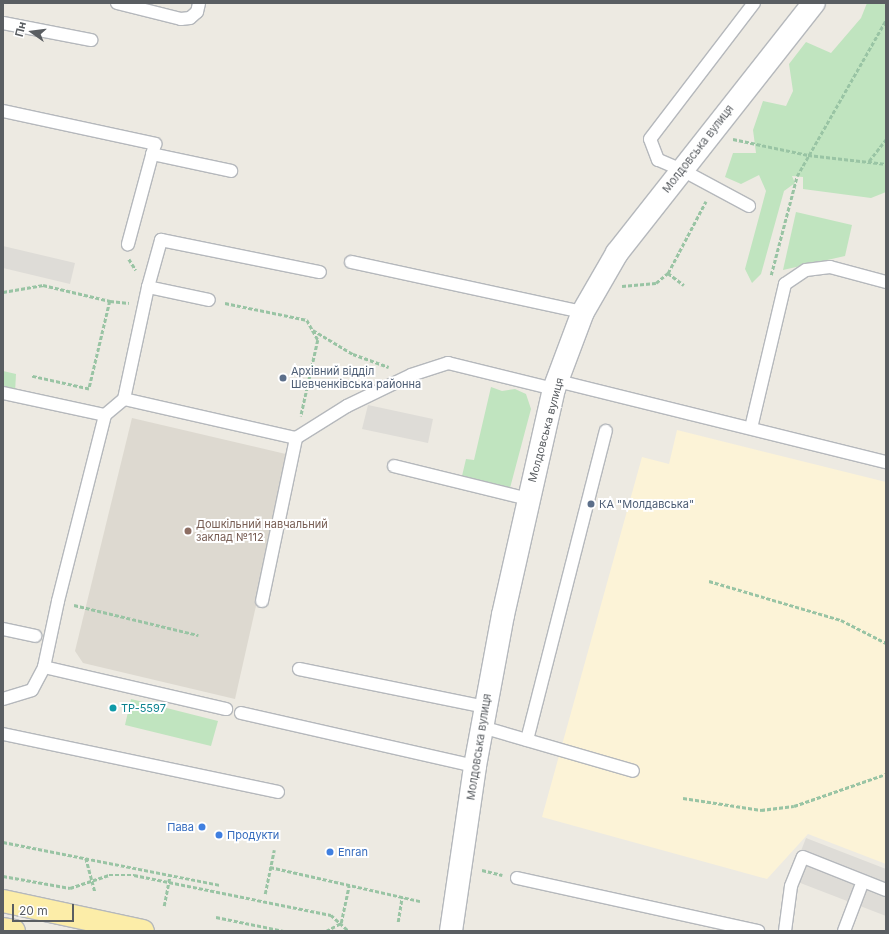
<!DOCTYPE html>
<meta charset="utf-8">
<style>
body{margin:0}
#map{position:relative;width:889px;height:934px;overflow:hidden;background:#edeae2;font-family:Inter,sans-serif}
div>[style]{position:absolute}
.commercial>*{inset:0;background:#fcf3d7}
.industrial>*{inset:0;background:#dedcd7}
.education>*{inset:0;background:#ddd9d0}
.green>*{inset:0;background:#c0e4bf}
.path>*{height:2.5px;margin-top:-1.25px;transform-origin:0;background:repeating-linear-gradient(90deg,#99c4a4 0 4px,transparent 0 6px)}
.roads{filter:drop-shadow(1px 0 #b5b8bc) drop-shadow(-1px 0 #b5b8bc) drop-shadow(0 1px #b5b8bc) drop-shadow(0 -1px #b5b8bc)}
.service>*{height:12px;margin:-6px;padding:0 6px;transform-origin:6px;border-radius:6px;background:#fff}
.minor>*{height:22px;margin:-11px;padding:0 11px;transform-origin:11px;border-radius:11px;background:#fff}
.primary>*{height:22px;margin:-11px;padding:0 11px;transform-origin:11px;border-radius:11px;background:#fceda8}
.dots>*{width:11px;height:11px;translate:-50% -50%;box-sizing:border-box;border:2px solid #fff;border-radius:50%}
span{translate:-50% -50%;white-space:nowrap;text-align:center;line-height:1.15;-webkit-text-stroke:4px #fff;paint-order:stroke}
.street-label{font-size:11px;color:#5a5e62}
.service-label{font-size:11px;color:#4e5e75}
.left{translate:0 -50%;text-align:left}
.education-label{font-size:11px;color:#785e54}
.culture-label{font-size:11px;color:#0d838f}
.shop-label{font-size:11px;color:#366cbe}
.right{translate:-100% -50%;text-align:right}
.frame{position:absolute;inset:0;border:4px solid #5a5e62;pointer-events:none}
.north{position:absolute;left:12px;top:12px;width:40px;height:40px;-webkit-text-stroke:3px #fff;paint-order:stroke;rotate:284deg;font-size:11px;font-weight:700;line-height:16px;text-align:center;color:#5a5e62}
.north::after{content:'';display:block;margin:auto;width:14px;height:18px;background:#5a5e62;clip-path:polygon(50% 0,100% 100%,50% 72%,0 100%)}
.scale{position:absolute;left:12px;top:904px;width:62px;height:18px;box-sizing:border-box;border:2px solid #5a5e62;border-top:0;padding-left:5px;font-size:12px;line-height:14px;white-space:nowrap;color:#5a5e62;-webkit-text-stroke:3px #fff;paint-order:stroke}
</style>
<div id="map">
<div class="commercial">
<i style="clip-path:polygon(677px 430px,886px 482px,886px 864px,808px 834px,767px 879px,542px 817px,642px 457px,669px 464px)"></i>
</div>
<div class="industrial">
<i style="clip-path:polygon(3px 246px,75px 263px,70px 284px,3px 268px)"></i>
<i style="clip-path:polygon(368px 405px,433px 419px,428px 443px,362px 429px)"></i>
<i style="clip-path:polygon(806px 838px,886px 869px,886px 916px,790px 879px)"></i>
</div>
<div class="education">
<i style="clip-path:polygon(132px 418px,290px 455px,235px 699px,83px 663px,75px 651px)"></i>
</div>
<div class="green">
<i style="clip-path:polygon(867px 3px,886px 3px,886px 192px,871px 198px,803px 189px,803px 177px,792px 176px,795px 183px,784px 191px,761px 274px,752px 283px,745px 269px,766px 191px,759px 175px,741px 184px,725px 177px,733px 153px,756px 153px,753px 130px,763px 101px,786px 106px,793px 91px,789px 64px,806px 42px,831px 53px,861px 18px)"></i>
<i style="clip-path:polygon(796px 212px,852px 225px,845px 256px,783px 270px)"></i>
<i style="clip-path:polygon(3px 371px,16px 374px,15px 393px,3px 390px)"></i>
<i style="clip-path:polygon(491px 387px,502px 391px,515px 389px,526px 394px,531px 409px,510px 488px,462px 476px,466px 459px,474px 460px)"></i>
<i style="clip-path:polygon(131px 699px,218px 721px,211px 746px,125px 725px)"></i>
</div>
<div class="path">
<i style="left:733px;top:139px;width:77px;rotate:12deg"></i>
<i style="left:808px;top:155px;width:79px;rotate:6.6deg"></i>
<i style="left:869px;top:161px;width:28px;rotate:-52deg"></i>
<i style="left:129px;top:259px;width:13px;rotate:58deg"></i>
<i style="left:668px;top:273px;width:20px;rotate:37deg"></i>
<i style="left:771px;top:275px;width:102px;rotate:-75.3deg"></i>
<i style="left:797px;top:176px;width:180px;rotate:-60.3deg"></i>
<i style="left:622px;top:286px;width:34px;rotate:-5deg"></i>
<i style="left:656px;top:283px;width:16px;rotate:-40deg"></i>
<i style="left:668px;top:273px;width:81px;rotate:-62.2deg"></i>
<i style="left:3px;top:292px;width:41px;rotate:-9.9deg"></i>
<i style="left:43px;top:285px;width:69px;rotate:13.4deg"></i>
<i style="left:110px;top:301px;width:90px;rotate:103.4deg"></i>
<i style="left:89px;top:389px;width:59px;rotate:-167.4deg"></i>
<i style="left:110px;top:301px;width:19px;rotate:6deg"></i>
<i style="left:225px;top:303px;width:84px;rotate:11.7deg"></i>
<i style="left:307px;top:320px;width:23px;rotate:61deg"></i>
<i style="left:318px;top:340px;width:78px;rotate:102.6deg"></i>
<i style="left:313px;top:330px;width:47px;rotate:31deg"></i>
<i style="left:353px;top:354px;width:38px;rotate:20deg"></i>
<i style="left:709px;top:581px;width:138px;rotate:16.5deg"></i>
<i style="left:841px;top:620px;width:51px;rotate:27.1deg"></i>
<i style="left:74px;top:605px;width:128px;rotate:13.6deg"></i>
<i style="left:683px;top:798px;width:79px;rotate:8.7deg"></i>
<i style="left:761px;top:810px;width:33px;rotate:-7deg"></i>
<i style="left:794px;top:806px;width:97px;rotate:-19.2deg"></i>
<i style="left:3px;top:842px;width:222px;rotate:11.2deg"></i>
<i style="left:86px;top:858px;width:35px;rotate:75deg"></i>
<i style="left:270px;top:867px;width:154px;rotate:12.8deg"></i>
<i style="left:482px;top:870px;width:21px;rotate:14deg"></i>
<i style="left:3px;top:876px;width:68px;rotate:10.2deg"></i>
<i style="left:70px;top:888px;width:41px;rotate:-18.4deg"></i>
<i style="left:109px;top:875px;width:25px"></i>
<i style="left:134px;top:875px;width:201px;rotate:11.5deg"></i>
<i style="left:331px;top:915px;width:24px;rotate:42deg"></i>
<i style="left:265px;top:894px;width:45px;rotate:-78.4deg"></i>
<i style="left:164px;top:906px;width:32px;rotate:-79deg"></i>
<i style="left:216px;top:917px;width:69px;rotate:11.6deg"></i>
<i style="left:398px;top:922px;width:25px;rotate:-81deg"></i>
<i style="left:326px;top:931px;width:17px;rotate:-28deg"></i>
<i style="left:341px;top:923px;width:38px;rotate:-78deg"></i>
</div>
<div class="roads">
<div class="service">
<i style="left:117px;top:3px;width:66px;rotate:14deg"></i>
<i style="left:181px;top:19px;width:9px;rotate:-6deg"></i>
<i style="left:190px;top:18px;width:9px;rotate:-41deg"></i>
<i style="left:197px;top:12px;width:9px;rotate:-77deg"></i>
<i style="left:3px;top:23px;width:90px;rotate:10.9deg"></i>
<i style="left:3px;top:111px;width:156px;rotate:12.2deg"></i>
<i style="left:155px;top:144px;width:104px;rotate:105.1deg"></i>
<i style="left:152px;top:154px;width:81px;rotate:12.1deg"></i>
<i style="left:749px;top:206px;width:76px;rotate:-151.8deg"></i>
<i style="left:682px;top:170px;width:26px;rotate:-157deg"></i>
<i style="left:658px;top:160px;width:22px;rotate:-111deg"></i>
<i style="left:650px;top:139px;width:171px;rotate:-52.6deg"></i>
<i style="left:351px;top:262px;width:237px;rotate:12.2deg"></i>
<i style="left:148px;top:287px;width:49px;rotate:-74.5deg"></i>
<i style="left:161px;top:240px;width:162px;rotate:11.4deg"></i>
<i style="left:558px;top:381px;width:338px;rotate:13.9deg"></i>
<i style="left:3px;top:393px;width:104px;rotate:12.2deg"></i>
<i style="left:124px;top:399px;width:115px;rotate:-77.9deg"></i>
<i style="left:148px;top:287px;width:62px;rotate:12deg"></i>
<i style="left:751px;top:428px;width:148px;rotate:-76.7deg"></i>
<i style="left:785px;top:284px;width:25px;rotate:-34deg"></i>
<i style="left:806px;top:270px;width:24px;rotate:-7deg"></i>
<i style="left:830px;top:267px;width:58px;rotate:15deg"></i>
<i style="left:394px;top:466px;width:138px;rotate:13.8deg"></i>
<i style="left:262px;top:601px;width:167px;rotate:-78.2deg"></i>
<i style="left:3px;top:629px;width:33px;rotate:12deg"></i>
<i style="left:44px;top:667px;width:187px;rotate:13deg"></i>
<i style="left:299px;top:669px;width:191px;rotate:11.5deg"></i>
<i style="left:3px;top:699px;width:30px;rotate:-17deg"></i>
<i style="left:32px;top:690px;width:26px;rotate:-62deg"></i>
<i style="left:44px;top:667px;width:67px;rotate:-78deg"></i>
<i style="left:58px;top:601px;width:192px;rotate:-75.8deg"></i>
<i style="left:105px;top:415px;width:25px;rotate:-40deg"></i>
<i style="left:124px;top:399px;width:176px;rotate:12.8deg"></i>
<i style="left:296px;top:438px;width:60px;rotate:-32.1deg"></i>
<i style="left:347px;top:406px;width:71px;rotate:-25.8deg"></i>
<i style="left:411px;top:375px;width:39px;rotate:-18deg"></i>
<i style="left:448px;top:363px;width:109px;rotate:13.8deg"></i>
<i style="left:241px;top:713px;width:240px;rotate:12.8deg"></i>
<i style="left:482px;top:727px;width:157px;rotate:16.2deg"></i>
<i style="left:3px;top:734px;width:281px;rotate:11.9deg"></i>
<i style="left:527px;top:740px;width:319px;rotate:-75.7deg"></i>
<i style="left:517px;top:878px;width:247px;rotate:12.4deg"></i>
<i style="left:785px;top:931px;width:45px;rotate:-82.4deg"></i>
<i style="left:791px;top:886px;width:31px;rotate:-68deg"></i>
<i style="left:803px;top:857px;width:89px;rotate:21.7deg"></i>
<i style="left:844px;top:931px;width:53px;rotate:-69.2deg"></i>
</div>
<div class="minor">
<i style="left:451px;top:931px;width:167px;rotate:-81.7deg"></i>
<i style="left:475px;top:766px;width:154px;rotate:-79.5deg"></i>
<i style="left:503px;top:615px;width:232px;rotate:-77.3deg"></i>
<i style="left:554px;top:389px;width:82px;rotate:-69.4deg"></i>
<i style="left:583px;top:312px;width:68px;rotate:-60deg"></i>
<i style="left:617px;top:253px;width:318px;rotate:-51.8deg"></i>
</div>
<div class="primary">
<i style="left:3px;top:901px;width:143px;rotate:12.1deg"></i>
<i style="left:3px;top:929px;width:11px;rotate:10deg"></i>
</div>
</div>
<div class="dots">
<i style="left:283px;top:378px;background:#5c6f8a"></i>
<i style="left:591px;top:504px;background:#5c6f8a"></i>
<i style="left:188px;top:531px;background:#8d6e63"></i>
<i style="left:113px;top:708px;background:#0f9aa8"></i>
<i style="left:202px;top:827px;background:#3f7fe0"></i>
<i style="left:219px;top:835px;background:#3f7fe0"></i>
<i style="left:330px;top:852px;background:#3f7fe0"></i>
</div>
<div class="street-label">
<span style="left:698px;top:149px;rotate:-52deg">Молдовська вулиця</span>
<span style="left:546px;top:430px;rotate:-75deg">Молдовська вулиця</span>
<span style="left:479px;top:747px;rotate:-81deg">Молдовська вулиця</span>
</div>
<div class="service-label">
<span class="left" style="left:291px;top:378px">Архівний відділ<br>Шевченківська районна</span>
<span class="left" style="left:599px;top:504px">КА "Молдавська"</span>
</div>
<div class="education-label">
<span class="left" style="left:196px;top:531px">Дошкільний навчальний<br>заклад №112</span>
</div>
<div class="culture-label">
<span class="left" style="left:121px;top:708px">ТР-5597</span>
</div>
<div class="shop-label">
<span class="right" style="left:194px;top:827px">Пава</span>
<span class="left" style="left:227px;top:835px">Продукти</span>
<span class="left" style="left:338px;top:852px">Enran</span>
</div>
<div class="frame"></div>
<div class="north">Пн</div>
<div class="scale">20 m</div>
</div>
